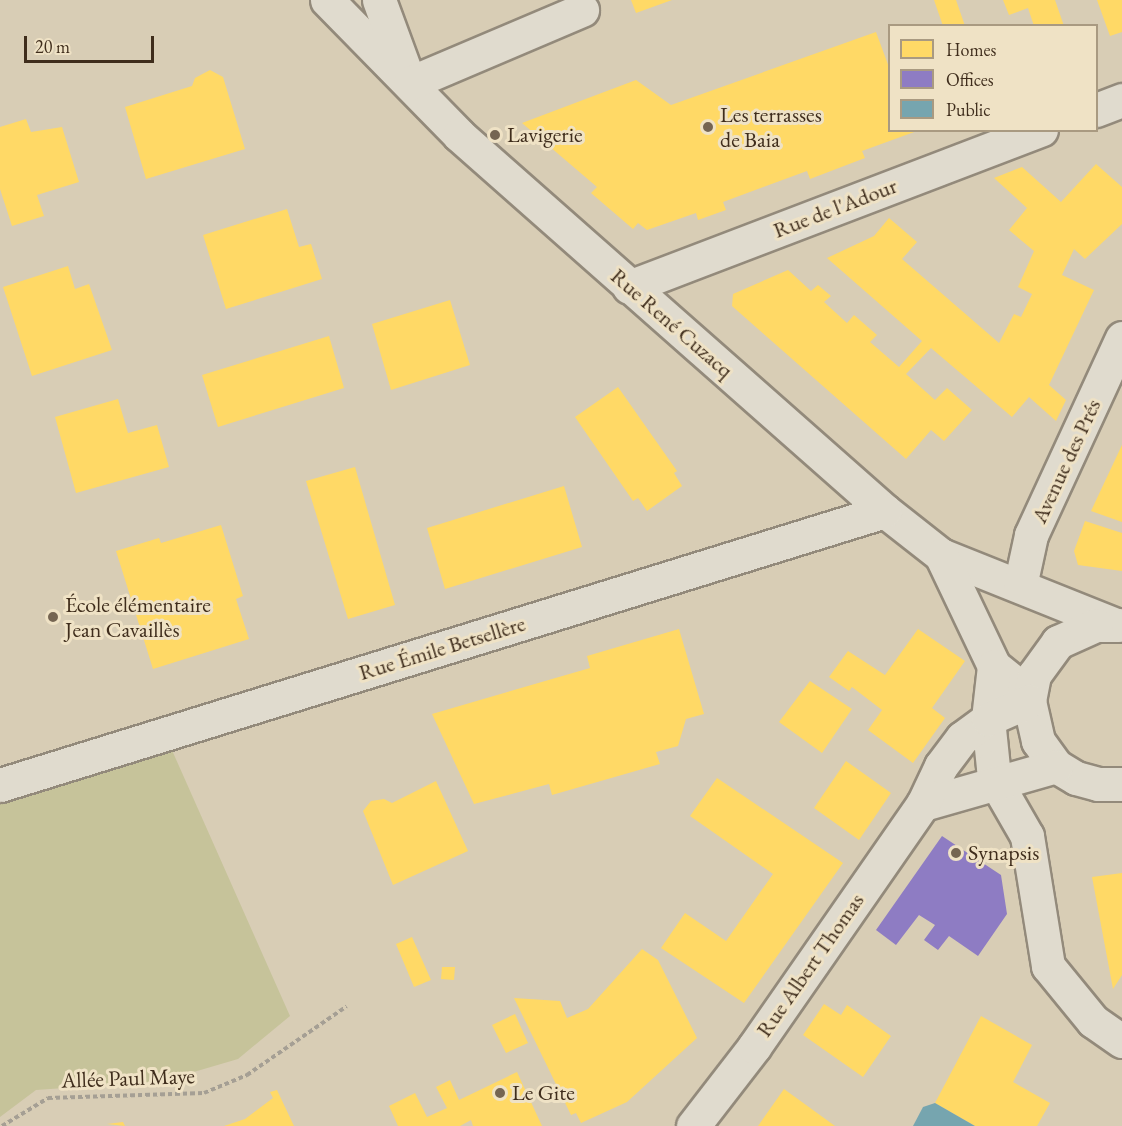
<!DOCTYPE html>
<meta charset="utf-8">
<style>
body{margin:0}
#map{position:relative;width:1122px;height:1126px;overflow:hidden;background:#d8cdb5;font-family:"EB Garamond",serif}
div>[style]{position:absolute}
.green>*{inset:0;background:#c6c39a}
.homes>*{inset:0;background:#ffd966}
.offices>*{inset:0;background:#8e7cc3}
.public>*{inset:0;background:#76a5af}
.path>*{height:4px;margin-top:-2px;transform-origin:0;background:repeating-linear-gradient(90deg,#a59f94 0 4.5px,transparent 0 7.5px)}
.roads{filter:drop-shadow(2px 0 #938a7b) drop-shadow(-2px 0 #938a7b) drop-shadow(0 2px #938a7b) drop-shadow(0 -2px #938a7b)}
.minor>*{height:33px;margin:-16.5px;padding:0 16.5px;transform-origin:16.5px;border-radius:16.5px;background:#e0dbce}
.dots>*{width:16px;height:16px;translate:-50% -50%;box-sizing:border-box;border:3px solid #efe2c5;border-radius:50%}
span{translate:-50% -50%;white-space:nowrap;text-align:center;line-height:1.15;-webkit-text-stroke:6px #efe2c5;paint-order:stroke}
.poi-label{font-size:22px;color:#3f2d1c}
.left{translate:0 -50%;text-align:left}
.street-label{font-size:22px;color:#3f2d1c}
.legend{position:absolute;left:888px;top:24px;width:210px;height:108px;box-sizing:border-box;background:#efe2c5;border:2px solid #a99a81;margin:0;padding:8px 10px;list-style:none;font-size:18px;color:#3f2d1c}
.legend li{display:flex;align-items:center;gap:12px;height:30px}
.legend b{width:30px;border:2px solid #a99a81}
.scale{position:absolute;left:24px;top:36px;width:130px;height:27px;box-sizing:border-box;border:3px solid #3f2d1c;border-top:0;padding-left:8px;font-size:18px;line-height:21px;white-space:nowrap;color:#3f2d1c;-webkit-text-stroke:4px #efe2c5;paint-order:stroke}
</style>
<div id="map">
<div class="green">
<i style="clip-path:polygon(171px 748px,290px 1016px,238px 1059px,163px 1081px,36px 1090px,0 1117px,0 799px)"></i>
</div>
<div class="homes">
<i style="clip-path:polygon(631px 0,672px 0,636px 13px)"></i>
<i style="clip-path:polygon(934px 0,956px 0,965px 26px,943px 26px)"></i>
<i style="clip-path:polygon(1003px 0,1055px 0,1064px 26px,1034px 26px,1028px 8px,1009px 15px)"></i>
<i style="clip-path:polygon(1097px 0,1122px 0,1122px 32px,1110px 36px)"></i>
<i style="clip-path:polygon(876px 32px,890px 70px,890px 130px,917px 131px,862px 151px,865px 158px,810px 179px,807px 171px,723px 202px,726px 210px,698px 220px,696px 213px,647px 230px,638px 223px,633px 229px,591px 193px,597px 187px,522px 123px,636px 80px,671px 105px)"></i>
<i style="clip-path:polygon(210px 70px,223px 77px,245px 149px,146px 179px,125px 107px,192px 86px,195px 78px)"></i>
<i style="clip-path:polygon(26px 119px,31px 132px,62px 127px,79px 182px,37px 195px,44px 216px,12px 226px,0 189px,0 127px)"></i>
<i style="clip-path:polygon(1096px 164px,1122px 187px,1122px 224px,1085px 259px,1074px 249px,1062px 275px,1094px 290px,1049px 385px,1066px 400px,1056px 421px,1029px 397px,1012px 417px,931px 348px,906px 374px,935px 400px,947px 388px,972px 410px,944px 441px,931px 430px,906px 459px,732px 306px,733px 294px,788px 270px,811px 291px,818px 285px,831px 296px,824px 302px,847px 323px,854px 315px,877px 335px,870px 342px,899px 367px,922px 341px,827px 258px,874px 236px,889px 218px,917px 242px,902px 259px,999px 343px,1014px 314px,1021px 317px,1032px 294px,1018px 287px,1034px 251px,1009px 230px,1027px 208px,994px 178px,1022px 167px,1061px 202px)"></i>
<i style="clip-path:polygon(287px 209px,299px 247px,311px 244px,322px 279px,226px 309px,203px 235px)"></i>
<i style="clip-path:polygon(68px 266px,75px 289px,89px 284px,112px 350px,32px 376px,3px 287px)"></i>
<i style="clip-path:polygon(450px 300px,470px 365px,391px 390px,372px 324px)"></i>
<i style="clip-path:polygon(329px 336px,344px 388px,218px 427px,202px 375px)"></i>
<i style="clip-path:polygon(618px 387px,677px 471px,674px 473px,682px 486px,647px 511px,638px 498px,633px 501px,575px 417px)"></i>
<i style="clip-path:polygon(118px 399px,128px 433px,157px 425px,169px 467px,76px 493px,55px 417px)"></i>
<i style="clip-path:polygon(1122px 445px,1122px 522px,1091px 511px)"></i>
<i style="clip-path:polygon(355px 467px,395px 605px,348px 619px,306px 481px)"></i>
<i style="clip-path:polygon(564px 486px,582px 547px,445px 589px,427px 528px)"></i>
<i style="clip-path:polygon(1085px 521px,1122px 533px,1122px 571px,1078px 565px,1074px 551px)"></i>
<i style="clip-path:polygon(221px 525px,243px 596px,236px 599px,249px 639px,153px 669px,116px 551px,159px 538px,161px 543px)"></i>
<i style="clip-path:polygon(679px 629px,704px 714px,686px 719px,678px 746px,656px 752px,660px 764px,552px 795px,549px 784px,474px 804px,432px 714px,590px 668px,587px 656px)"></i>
<i style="clip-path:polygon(918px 629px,965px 661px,932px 708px,945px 718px,913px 763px,868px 730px,882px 710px,852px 687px,849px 691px,829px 677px,848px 651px,885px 675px)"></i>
<i style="clip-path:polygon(810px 681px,852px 709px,822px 753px,779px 722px)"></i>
<i style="clip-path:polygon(846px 761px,891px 793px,859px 840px,814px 808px)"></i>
<i style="clip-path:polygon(717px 778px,843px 863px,744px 1003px,661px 948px,685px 913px,726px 941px,773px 874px,690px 816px)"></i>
<i style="clip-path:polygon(436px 781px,468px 851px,393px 885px,363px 811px,371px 801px,384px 799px,392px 803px)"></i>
<i style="clip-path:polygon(1122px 873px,1122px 975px,1113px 989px,1092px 877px)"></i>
<i style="clip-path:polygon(412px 937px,431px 980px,414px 987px,396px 944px)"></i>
<i style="clip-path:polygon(642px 949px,658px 960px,697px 1038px,627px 1102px,581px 1123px,576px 1113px,571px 1115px,514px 998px,560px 1001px,567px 1018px,588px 1009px)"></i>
<i style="clip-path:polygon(442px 967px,455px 967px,454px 980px,441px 979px)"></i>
<i style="clip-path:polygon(824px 1004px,841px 1015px,847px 1005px,891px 1036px,863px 1077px,803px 1035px)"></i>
<i style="clip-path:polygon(515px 1014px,528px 1043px,506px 1053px,492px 1025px)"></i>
<i style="clip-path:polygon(981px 1016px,1032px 1045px,1013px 1082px,1050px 1103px,1037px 1126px,975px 1126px,935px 1103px)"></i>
<i style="clip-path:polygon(517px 1072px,542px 1126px,473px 1126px,471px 1120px,460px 1126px,398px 1126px,389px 1106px,415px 1093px,427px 1117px,447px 1108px,436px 1087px,450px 1080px,459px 1100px)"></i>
<i style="clip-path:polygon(784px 1089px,835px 1126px,758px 1126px)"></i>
<i style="clip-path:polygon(277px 1090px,294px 1126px,224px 1126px,245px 1119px,273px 1098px,270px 1092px)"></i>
<i style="clip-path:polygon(123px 1122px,125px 1126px,107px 1124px)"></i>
</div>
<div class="offices">
<i style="clip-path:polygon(942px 836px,1001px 875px,1007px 914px,978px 956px,949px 936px,938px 950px,924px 940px,935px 925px,919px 915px,896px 945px,876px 930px)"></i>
</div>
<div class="public">
<i style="clip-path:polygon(935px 1103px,975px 1126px,913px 1126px,923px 1107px)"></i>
</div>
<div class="path">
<i style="left:2px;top:1126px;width:54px;rotate:-31.3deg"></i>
<i style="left:48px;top:1098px;width:156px;rotate:-1.8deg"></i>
<i style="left:204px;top:1093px;width:47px;rotate:-22.7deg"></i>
<i style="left:247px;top:1075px;width:121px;rotate:-34.6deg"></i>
</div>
<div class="roads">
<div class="minor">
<i style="left:327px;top:0;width:189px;rotate:45.6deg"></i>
<i style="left:459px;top:135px;width:568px;rotate:41.43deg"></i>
<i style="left:885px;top:511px;width:71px;rotate:38.2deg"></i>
<i style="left:941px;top:555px;width:188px;rotate:21.8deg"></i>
<i style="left:379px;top:0;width:81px;rotate:69.8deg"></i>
<i style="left:410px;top:83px;width:187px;rotate:-23deg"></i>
<i style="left:1096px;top:110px;width:28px;rotate:-21deg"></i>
<i style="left:629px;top:287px;width:441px;rotate:-20.9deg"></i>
<i style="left:941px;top:555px;width:123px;rotate:64.5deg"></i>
<i style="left:994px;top:666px;width:22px;rotate:39deg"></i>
<i style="left:1020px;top:586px;width:52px;rotate:-77.8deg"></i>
<i style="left:1031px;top:535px;width:217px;rotate:-65.2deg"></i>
<i style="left:1118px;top:625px;width:22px;rotate:180deg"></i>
<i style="left:1096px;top:625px;width:42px;rotate:155.9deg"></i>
<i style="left:1058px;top:642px;width:41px;rotate:126deg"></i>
<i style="left:1034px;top:675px;width:26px;rotate:101deg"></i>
<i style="left:1029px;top:701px;width:41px;rotate:77.3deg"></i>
<i style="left:1038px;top:741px;width:31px;rotate:54deg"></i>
<i style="left:1056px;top:766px;width:23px;rotate:31deg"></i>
<i style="left:1076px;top:778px;width:23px;rotate:15deg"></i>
<i style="left:1098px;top:784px;width:24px"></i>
<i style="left:994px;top:666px;width:53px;rotate:96.5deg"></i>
<i style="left:988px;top:719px;width:48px;rotate:84.1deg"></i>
<i style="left:993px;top:767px;width:17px;rotate:77deg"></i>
<i style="left:997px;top:784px;width:60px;rotate:60deg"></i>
<i style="left:1027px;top:836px;width:132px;rotate:80.8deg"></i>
<i style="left:1048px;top:966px;width:71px;rotate:50.7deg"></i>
<i style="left:1093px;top:1021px;width:35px;rotate:35deg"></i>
<i style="left:0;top:785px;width:926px;rotate:-17.2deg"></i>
<i style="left:923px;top:804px;width:138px;rotate:-15.9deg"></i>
<i style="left:693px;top:1126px;width:100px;rotate:-52.3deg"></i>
<i style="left:754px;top:1047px;width:296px;rotate:-55.2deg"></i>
<i style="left:923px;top:804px;width:42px;rotate:-64.7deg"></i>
<i style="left:941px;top:766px;width:35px;rotate:-53deg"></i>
<i style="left:962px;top:738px;width:32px;rotate:-36deg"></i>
<i style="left:988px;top:719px;width:45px;rotate:-23.7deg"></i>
</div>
</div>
<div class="dots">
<i style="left:708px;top:127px;background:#756552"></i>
<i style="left:495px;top:135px;background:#756552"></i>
<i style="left:53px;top:617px;background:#756552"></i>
<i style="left:956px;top:853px;background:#756552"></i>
<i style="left:500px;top:1093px;background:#756552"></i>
</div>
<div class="poi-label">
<span class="left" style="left:720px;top:127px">Les terrasses<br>de Baia</span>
<span class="left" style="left:507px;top:135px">Lavigerie</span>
<span class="left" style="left:65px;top:617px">École élémentaire<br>Jean Cavaillès</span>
<span class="left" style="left:968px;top:853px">Synapsis</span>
<span class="left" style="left:512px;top:1093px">Le Gite</span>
</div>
<div class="street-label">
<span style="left:835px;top:208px;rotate:-21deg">Rue de l'Adour</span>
<span style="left:672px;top:323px;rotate:41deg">Rue René Cuzacq</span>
<span style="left:1066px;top:461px;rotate:-65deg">Avenue des Prés</span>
<span style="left:442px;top:648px;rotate:-17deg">Rue Émile Betsellère</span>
<span style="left:810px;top:965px;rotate:-55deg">Rue Albert Thomas</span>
<span style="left:128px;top:1078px;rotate:-2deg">Allée Paul Maye</span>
</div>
<ul class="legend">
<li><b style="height:16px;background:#ffd966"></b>Homes</li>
<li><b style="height:16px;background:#8e7cc3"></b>Offices</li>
<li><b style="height:16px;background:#76a5af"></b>Public</li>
</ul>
<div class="scale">20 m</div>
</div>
